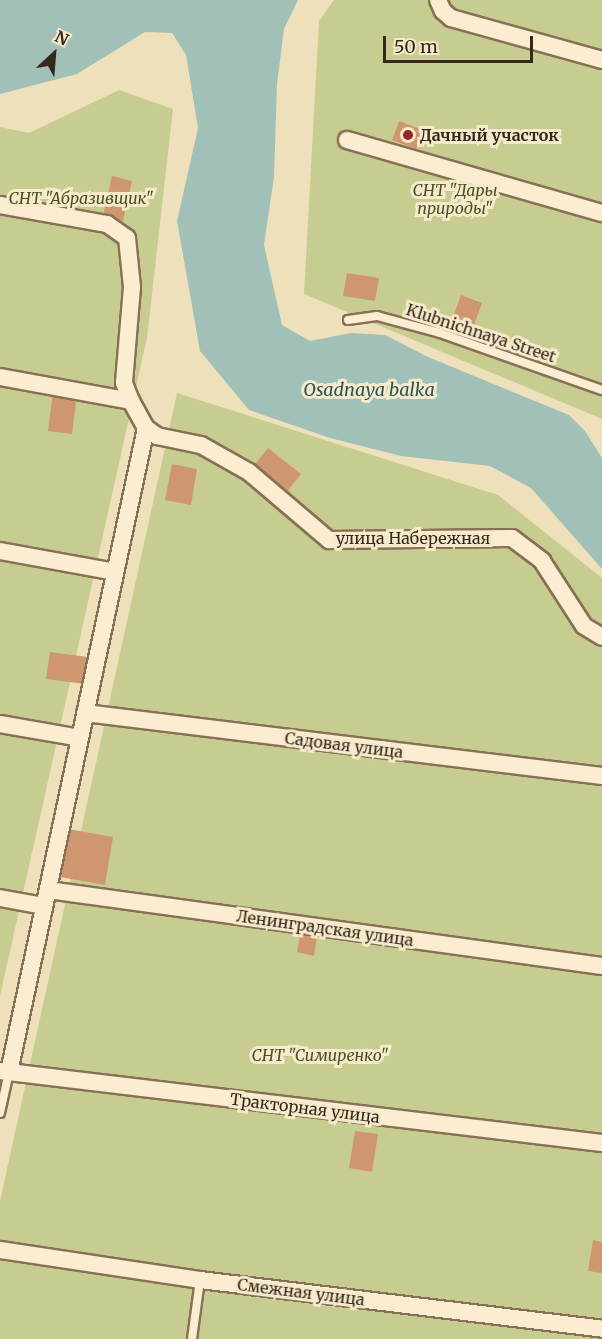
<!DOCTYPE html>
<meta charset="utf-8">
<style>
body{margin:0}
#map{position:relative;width:602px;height:1339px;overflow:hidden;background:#efe0bc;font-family:Merriweather,serif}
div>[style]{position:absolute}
.green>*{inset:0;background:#c7cd90}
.water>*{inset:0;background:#a1c0b7}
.building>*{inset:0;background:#cf9770}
.roads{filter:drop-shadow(2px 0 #877055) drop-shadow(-2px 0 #877055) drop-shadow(0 2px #877055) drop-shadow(0 -2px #877055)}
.service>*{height:8px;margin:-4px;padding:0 4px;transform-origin:4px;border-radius:4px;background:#faedd0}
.minor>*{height:16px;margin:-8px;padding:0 8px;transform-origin:8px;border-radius:8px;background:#faedd0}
.dots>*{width:16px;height:16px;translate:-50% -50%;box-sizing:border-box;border:3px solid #f7eacc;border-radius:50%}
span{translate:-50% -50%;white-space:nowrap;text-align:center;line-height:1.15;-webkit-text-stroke:6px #f7eacc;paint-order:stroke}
.poi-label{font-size:16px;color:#36281b;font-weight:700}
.left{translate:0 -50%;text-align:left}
.park-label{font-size:16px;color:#475320;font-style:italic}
.street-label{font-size:16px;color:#36281b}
.water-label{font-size:18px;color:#295753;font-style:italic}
.north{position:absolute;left:24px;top:24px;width:60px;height:60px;-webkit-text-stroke:4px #f7eacc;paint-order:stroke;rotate:26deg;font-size:16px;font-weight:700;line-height:24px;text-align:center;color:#36281b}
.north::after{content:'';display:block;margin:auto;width:21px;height:27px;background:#36281b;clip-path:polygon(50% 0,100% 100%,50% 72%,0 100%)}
.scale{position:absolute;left:383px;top:36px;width:150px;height:27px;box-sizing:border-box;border:3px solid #36281b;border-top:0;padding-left:8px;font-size:18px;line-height:21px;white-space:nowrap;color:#36281b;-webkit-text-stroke:4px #f7eacc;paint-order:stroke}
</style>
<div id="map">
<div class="green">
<i style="clip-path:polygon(334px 0,602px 0,602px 419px,304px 294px,319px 21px)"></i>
<i style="clip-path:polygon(119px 90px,173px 109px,147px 338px,0 996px,0 127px,29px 133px)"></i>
<i style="clip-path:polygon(177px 393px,498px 495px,602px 578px,602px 1339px,0 1339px,0 1201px)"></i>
</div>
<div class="water">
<i style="clip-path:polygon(0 0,298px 0,284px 29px,277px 84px,274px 177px,264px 245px,282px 325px,310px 341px,351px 333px,385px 335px,428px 357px,569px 415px,585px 431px,602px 458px,602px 569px,531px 488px,490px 466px,401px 456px,330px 438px,249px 410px,200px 351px,177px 221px,198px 128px,186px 55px,172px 33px,145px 32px,77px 74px,0 94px)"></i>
</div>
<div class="building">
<i style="clip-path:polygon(399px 121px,423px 130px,416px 149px,392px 140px)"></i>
<i style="clip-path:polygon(112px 176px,132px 181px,123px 221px,103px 216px)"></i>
<i style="clip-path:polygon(347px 273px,379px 278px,375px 301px,343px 296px)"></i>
<i style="clip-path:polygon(461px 295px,482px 303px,474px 325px,453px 317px)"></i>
<i style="clip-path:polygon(53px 392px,76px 402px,72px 434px,48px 431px)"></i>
<i style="clip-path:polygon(268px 448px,301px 474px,282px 498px,249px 472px)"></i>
<i style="clip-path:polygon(172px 464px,197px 469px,191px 505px,165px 500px)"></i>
<i style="clip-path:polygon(50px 652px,88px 657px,85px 684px,46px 679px)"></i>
<i style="clip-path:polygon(68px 829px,113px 837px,105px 885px,60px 877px)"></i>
<i style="clip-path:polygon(300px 935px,317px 937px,314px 956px,297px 952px)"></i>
<i style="clip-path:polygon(355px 1131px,378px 1134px,372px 1172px,349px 1168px)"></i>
<i style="clip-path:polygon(593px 1240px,602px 1242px,602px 1273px,588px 1271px)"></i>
</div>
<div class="roads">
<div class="service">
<i style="left:348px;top:320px;width:29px;rotate:-8deg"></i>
<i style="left:377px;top:316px;width:65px;rotate:15.1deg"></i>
<i style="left:440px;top:333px;width:172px;rotate:19.4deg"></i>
<i style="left:0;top:1113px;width:42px;rotate:-77.6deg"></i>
<i style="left:192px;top:1339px;width:60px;rotate:-82.3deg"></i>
</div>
<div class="minor">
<i style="left:438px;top:0;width:12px;rotate:66deg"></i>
<i style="left:443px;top:11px;width:11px;rotate:41deg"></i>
<i style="left:451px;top:18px;width:157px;rotate:15.5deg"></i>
<i style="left:347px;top:140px;width:265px;rotate:16deg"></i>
<i style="left:0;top:205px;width:109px;rotate:10.1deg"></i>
<i style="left:107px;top:224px;width:24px;rotate:35deg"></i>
<i style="left:127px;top:238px;width:49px;rotate:84.2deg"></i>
<i style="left:132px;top:287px;width:96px;rotate:94.8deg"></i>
<i style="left:124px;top:383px;width:19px;rotate:69deg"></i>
<i style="left:131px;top:401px;width:31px;rotate:61deg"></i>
<i style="left:146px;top:428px;width:14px;rotate:36deg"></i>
<i style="left:157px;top:436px;width:45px;rotate:11.6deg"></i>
<i style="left:201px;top:445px;width:55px;rotate:29.4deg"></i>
<i style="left:249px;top:472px;width:105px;rotate:40.4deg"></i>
<i style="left:329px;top:540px;width:183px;rotate:-0.6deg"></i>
<i style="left:512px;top:538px;width:38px;rotate:37deg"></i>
<i style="left:542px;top:561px;width:77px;rotate:57.1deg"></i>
<i style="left:584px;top:626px;width:21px;rotate:31deg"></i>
<i style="left:0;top:377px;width:133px;rotate:10.4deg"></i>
<i style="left:0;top:551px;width:117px;rotate:10.3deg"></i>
<i style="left:85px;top:713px;width:521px;rotate:6.95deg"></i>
<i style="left:0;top:724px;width:81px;rotate:9.9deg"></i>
<i style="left:48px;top:890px;width:559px;rotate:7.81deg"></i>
<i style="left:0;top:898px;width:45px;rotate:10.3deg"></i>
<i style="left:0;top:1071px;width:606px;rotate:6.82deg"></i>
<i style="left:9px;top:1072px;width:658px;rotate:-77.99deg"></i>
<i style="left:0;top:1250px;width:202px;rotate:8.5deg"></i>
<i style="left:200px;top:1280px;width:405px;rotate:6.9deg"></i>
</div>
</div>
<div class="dots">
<i style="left:408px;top:135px;background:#992325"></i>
</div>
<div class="poi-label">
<span class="left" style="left:420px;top:135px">Дачный участок</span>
</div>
<div class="park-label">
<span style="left:455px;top:199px">СНТ "Дары<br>природы"</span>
<span style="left:81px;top:198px">СНТ "Абразивщик"</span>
<span style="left:320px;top:1055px">СНТ "Симиренко"</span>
</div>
<div class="street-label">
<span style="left:481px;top:333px;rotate:18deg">Klubnichnaya Street</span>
<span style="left:413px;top:538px">улица Набережная</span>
<span style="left:344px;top:745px;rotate:7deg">Садовая улица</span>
<span style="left:325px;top:928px;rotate:8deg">Ленинградская улица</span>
<span style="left:305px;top:1108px;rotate:7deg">Тракторная улица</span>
<span style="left:301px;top:1292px;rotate:7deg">Смежная улица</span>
</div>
<div class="water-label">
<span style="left:369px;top:390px">Osadnaya balka</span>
</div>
<div class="north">N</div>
<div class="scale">50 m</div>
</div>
